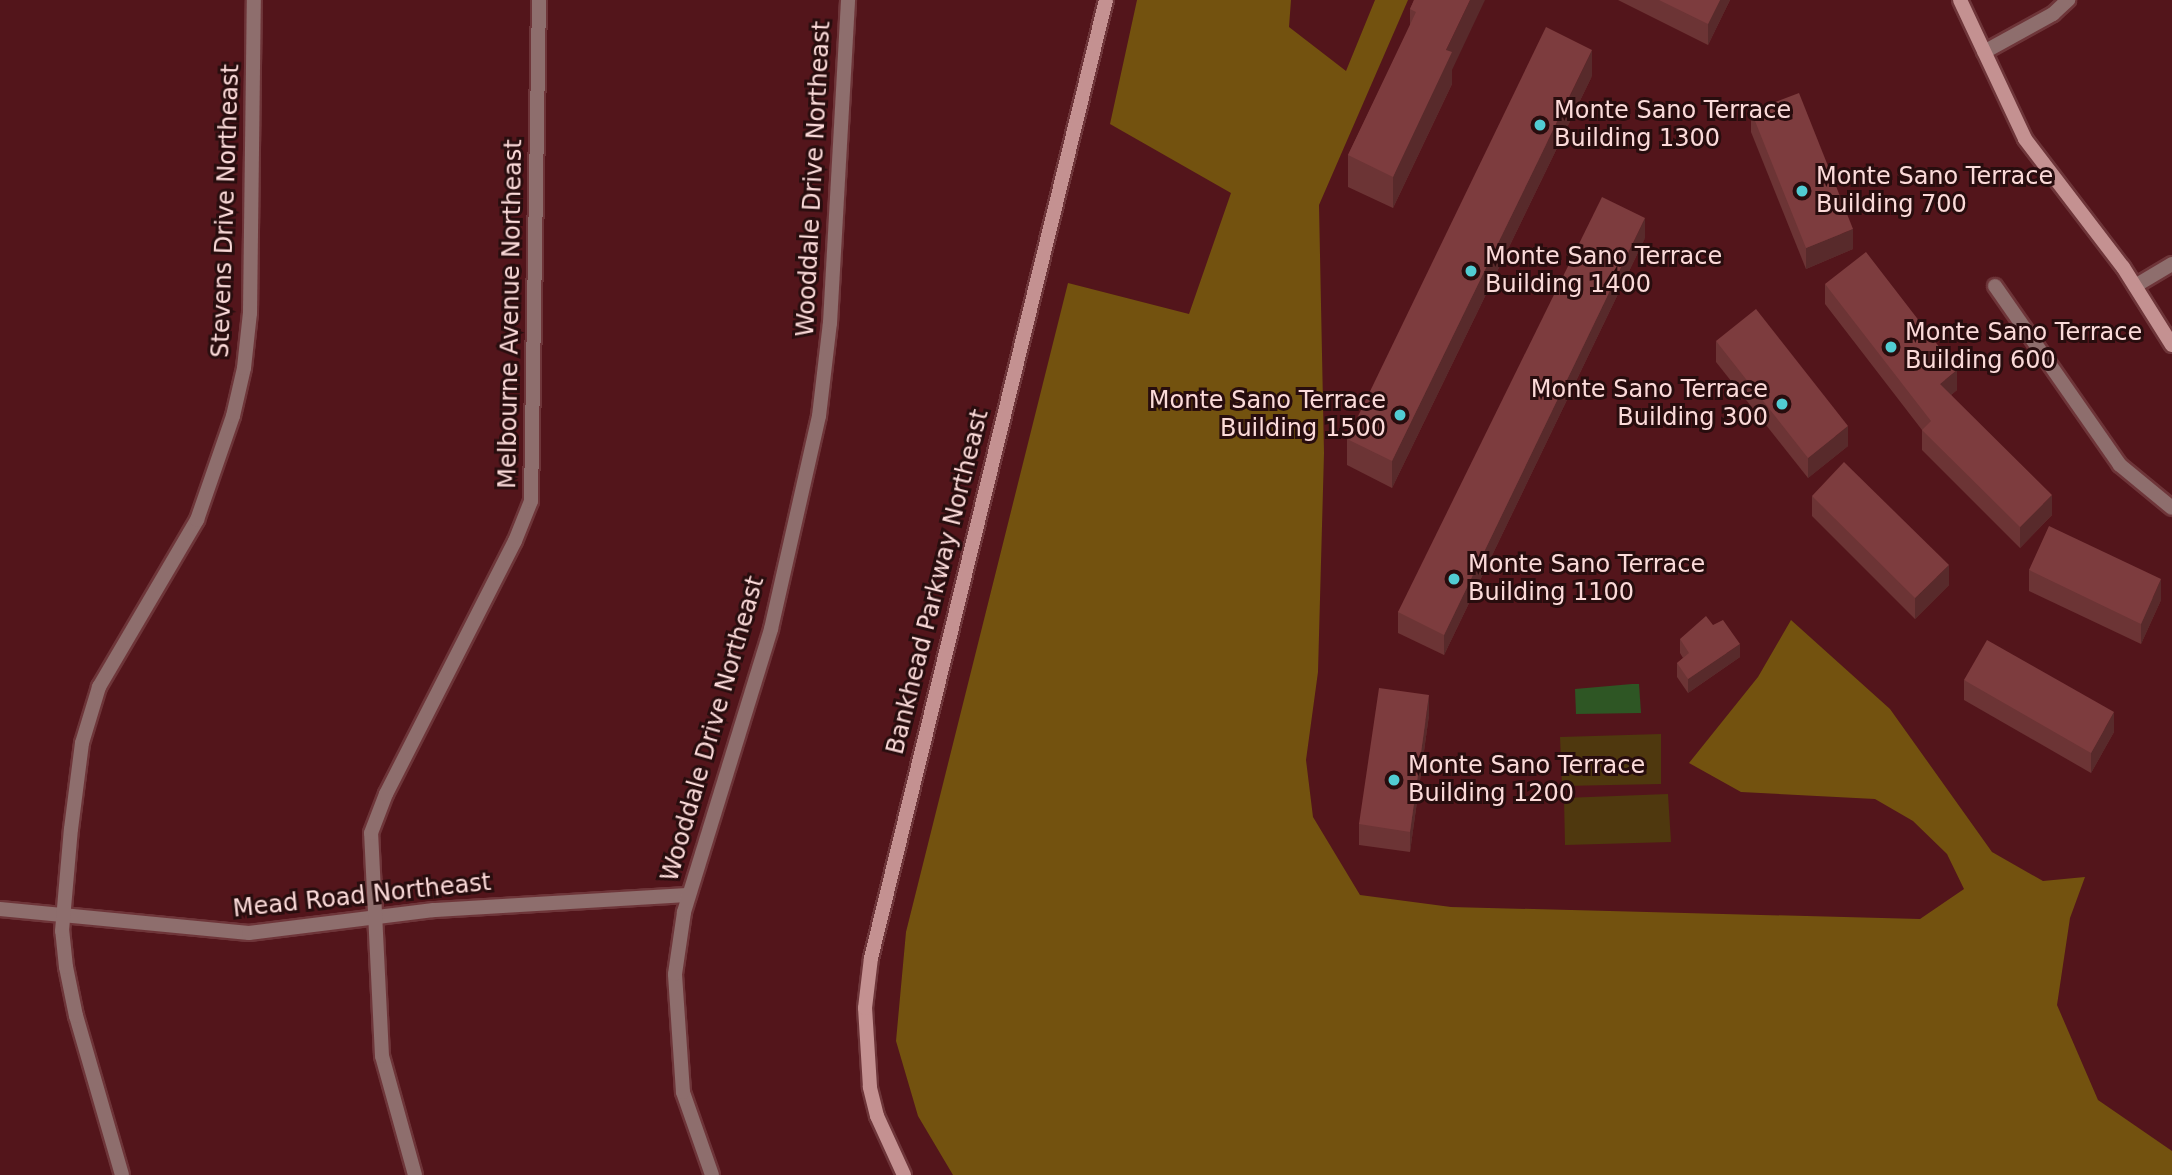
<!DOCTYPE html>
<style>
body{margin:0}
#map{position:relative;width:2172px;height:1175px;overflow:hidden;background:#53151b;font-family:"DejaVu Sans",sans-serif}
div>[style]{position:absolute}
.green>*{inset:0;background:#4f380e}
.forest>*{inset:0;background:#73520f}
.water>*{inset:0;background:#2e5624}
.roads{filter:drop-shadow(2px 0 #6e3539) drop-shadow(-2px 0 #6e3539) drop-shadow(0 2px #6e3539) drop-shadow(0 -2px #6e3539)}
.street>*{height:14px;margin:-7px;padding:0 7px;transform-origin:7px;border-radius:7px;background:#8e6e6d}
.secondary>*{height:14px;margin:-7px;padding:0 7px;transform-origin:7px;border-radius:7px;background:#c49191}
.wall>*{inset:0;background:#6c3435}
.shaded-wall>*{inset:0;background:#582a2b}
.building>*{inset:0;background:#7d3c3e}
.dots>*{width:19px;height:19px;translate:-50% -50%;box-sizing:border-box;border:4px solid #280d0e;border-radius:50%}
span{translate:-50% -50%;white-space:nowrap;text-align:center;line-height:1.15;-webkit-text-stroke:6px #280d0e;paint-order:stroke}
.poi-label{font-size:24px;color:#fbdad9}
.left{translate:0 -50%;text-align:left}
.right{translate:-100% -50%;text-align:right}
.street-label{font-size:24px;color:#fbdad9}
</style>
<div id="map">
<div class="green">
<i style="clip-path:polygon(1661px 734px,1661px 784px,1562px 786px,1560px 737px)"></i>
<i style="clip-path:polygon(1668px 794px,1671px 842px,1565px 845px,1564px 798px)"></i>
</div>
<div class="forest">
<i style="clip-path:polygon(1137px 0,1291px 0,1289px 27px,1346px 71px,1375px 0,1408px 0,1319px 205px,1324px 453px,1318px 672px,1306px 760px,1313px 817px,1360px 895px,1451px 907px,1920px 919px,1964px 889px,1947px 854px,1913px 821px,1875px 799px,1741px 792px,1689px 763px,1758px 677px,1791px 620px,1890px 709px,1992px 852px,2043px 881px,2085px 877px,2070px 918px,2057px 1005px,2098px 1100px,2172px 1151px,2172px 1175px,953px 1175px,918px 1116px,896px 1041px,906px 932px,1068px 283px,1189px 314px,1231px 193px,1110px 124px)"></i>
</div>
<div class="water">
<i style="clip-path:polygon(1632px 684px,1639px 684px,1641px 713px,1576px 714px,1575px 689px)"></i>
</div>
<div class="roads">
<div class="street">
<i style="left:1984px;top:52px;width:79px;rotate:-28.8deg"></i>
<i style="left:2053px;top:14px;width:21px;rotate:-43deg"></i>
<i style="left:1995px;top:286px;width:218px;rotate:55.1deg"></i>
<i style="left:2120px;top:465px;width:67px;rotate:39.6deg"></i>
<i style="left:2135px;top:286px;width:43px;rotate:-30.7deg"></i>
<i style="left:0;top:909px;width:250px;rotate:5.5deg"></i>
<i style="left:249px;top:933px;width:186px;rotate:-7.1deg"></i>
<i style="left:434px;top:910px;width:255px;rotate:-3.4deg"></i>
<i style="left:122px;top:1175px;width:166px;rotate:-106.1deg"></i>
<i style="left:76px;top:1016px;width:50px;rotate:-101.5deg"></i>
<i style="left:66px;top:967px;width:36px;rotate:-96deg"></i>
<i style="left:62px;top:931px;width:102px;rotate:-85deg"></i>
<i style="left:71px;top:829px;width:87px;rotate:-82.7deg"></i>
<i style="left:82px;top:743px;width:59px;rotate:-73.1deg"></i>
<i style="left:99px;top:687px;width:194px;rotate:-59.6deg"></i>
<i style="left:197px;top:520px;width:110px;rotate:-70.9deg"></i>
<i style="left:233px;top:416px;width:49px;rotate:-77.1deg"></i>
<i style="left:244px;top:368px;width:55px;rotate:-83.8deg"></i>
<i style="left:250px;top:313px;width:313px;rotate:-89.3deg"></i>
<i style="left:415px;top:1175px;width:123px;rotate:-105.5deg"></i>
<i style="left:382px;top:1056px;width:223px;rotate:-92.8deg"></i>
<i style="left:371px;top:833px;width:42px;rotate:-69deg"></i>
<i style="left:386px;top:794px;width:284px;rotate:-63deg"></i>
<i style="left:515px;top:541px;width:43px;rotate:-68.2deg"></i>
<i style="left:531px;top:501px;width:501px;rotate:-89.09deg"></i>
<i style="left:712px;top:1175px;width:88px;rotate:-109.3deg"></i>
<i style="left:683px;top:1092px;width:118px;rotate:-93.9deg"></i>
<i style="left:675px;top:974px;width:63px;rotate:-81.7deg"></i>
<i style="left:684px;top:912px;width:296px;rotate:-72.9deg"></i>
<i style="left:771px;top:629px;width:218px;rotate:-77.3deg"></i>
<i style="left:819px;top:416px;width:94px;rotate:-83.3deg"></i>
<i style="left:830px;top:323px;width:324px;rotate:-86.8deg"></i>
</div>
<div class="secondary">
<i style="left:1960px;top:0;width:153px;rotate:64.9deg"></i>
<i style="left:2025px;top:139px;width:161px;rotate:52.6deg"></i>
<i style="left:2123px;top:267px;width:92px;rotate:57.9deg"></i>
<i style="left:904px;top:1175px;width:65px;rotate:-114.6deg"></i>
<i style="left:877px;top:1116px;width:30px;rotate:-104deg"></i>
<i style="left:870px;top:1087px;width:79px;rotate:-93.6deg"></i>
<i style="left:865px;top:1008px;width:50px;rotate:-83.2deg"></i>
<i style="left:871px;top:958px;width:986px;rotate:-76.22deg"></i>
</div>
</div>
<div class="wall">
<i style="clip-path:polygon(1414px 0,1452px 70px,1452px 84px,1393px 208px,1348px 187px,1348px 155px,1410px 27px,1410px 9px)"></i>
<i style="clip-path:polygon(1618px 0,1730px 0,1708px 45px)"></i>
<i style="clip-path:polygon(1592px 76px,1392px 488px,1347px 465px,1347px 439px)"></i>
<i style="clip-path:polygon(1751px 111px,1853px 249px,1806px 269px,1751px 132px)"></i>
<i style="clip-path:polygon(1645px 238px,1444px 655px,1398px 633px,1398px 612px)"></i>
<i style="clip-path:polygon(1825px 284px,1957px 390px,1951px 395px,2052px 515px,2020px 548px,1922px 450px,1922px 430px,1825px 304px)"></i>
<i style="clip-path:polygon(1716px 341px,1848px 446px,1808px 478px,1716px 362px)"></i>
<i style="clip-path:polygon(1812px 496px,1949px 585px,1915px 619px,1812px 516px)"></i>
<i style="clip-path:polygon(2029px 570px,2161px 600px,2141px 644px,2029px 591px)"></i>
<i style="clip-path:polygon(1680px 639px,1740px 657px,1688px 693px,1677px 677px,1677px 663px,1683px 658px,1680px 653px)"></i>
<i style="clip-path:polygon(1964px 680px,2114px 732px,2091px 773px,1964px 700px)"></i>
<i style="clip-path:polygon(1429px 715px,1410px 852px,1359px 845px,1359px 824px)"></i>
</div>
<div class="shaded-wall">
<i style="clip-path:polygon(1470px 0,1485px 0,1452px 70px,1452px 84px,1393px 208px,1393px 177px,1446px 50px)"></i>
<i style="clip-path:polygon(1720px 0,1730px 0,1708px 45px,1708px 24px)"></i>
<i style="clip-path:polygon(1592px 50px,1592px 76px,1392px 488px,1392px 461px)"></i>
<i style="clip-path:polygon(1645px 218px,1645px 238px,1444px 655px,1444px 635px)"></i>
<i style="clip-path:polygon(1853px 229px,1853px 249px,1806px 269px,1806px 248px)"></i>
<i style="clip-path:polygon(1957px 370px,1957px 390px,1940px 404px,1940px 384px)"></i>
<i style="clip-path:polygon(1848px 426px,1848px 446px,1808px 478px,1808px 458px)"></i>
<i style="clip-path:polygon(2052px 495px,2052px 515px,2020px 548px,2020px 527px)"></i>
<i style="clip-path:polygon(1949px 565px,1949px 585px,1915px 619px,1915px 598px)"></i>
<i style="clip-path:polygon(2161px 579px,2161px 600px,2141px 644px,2141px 624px)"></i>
<i style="clip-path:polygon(1740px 644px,1740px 657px,1688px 693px,1688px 679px)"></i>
<i style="clip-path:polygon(1429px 695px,1429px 715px,1410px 852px,1410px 832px)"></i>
<i style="clip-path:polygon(2114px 712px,2114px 732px,2091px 773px,2091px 753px)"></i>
</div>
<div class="building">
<i style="clip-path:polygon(1414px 0,1470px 0,1446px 50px,1452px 52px,1393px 177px,1348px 155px,1416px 12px,1410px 9px)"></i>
<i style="clip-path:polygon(1659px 0,1720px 0,1708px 24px)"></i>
<i style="clip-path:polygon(1546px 27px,1592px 50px,1392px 461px,1347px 439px)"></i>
<i style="clip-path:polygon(1799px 93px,1853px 229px,1806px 248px,1751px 111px)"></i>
<i style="clip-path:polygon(1602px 197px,1645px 218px,1444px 635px,1398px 612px)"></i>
<i style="clip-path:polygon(1866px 252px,1957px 370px,1940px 384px,2052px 495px,2020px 527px,1922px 430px,1931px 421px,1825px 284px)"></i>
<i style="clip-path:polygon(1756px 309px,1848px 426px,1808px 458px,1716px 341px)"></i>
<i style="clip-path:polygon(1844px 462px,1949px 565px,1915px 598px,1812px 496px)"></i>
<i style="clip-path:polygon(2049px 526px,2161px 579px,2141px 624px,2029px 570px)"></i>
<i style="clip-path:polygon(1706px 616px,1713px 625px,1723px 620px,1740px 644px,1688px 679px,1677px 663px,1689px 653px,1680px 639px)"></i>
<i style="clip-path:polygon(1987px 640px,2114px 712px,2091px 753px,1964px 680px)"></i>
<i style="clip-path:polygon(1379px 688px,1429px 695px,1410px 832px,1359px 824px)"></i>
</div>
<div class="dots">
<i style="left:1540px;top:125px;background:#51ccd2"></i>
<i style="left:1802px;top:191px;background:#51ccd2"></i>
<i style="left:1471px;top:271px;background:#51ccd2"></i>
<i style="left:1891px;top:347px;background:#51ccd2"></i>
<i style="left:1782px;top:404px;background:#51ccd2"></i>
<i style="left:1400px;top:415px;background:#51ccd2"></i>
<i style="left:1454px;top:579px;background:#51ccd2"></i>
<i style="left:1394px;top:780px;background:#51ccd2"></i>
</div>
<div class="poi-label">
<span class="left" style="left:1554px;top:125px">Monte Sano Terrace<br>Building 1300</span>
<span class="left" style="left:1816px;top:191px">Monte Sano Terrace<br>Building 700</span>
<span class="left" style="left:1485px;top:271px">Monte Sano Terrace<br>Building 1400</span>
<span class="left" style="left:1905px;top:347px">Monte Sano Terrace<br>Building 600</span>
<span class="right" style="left:1768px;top:404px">Monte Sano Terrace<br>Building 300</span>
<span class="right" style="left:1386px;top:415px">Monte Sano Terrace<br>Building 1500</span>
<span class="left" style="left:1468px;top:579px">Monte Sano Terrace<br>Building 1100</span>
<span class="left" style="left:1408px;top:780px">Monte Sano Terrace<br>Building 1200</span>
</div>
<div class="street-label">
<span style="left:814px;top:179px;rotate:-87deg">Wooddale Drive Northeast</span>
<span style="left:226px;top:211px;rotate:-88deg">Stevens Drive Northeast</span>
<span style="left:511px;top:314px;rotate:-89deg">Melbourne Avenue Northeast</span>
<span style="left:938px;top:582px;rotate:-76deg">Bankhead Parkway Northeast</span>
<span style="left:713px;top:729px;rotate:-74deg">Wooddale Drive Northeast</span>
<span style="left:362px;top:896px;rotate:-6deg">Mead Road Northeast</span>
</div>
</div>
